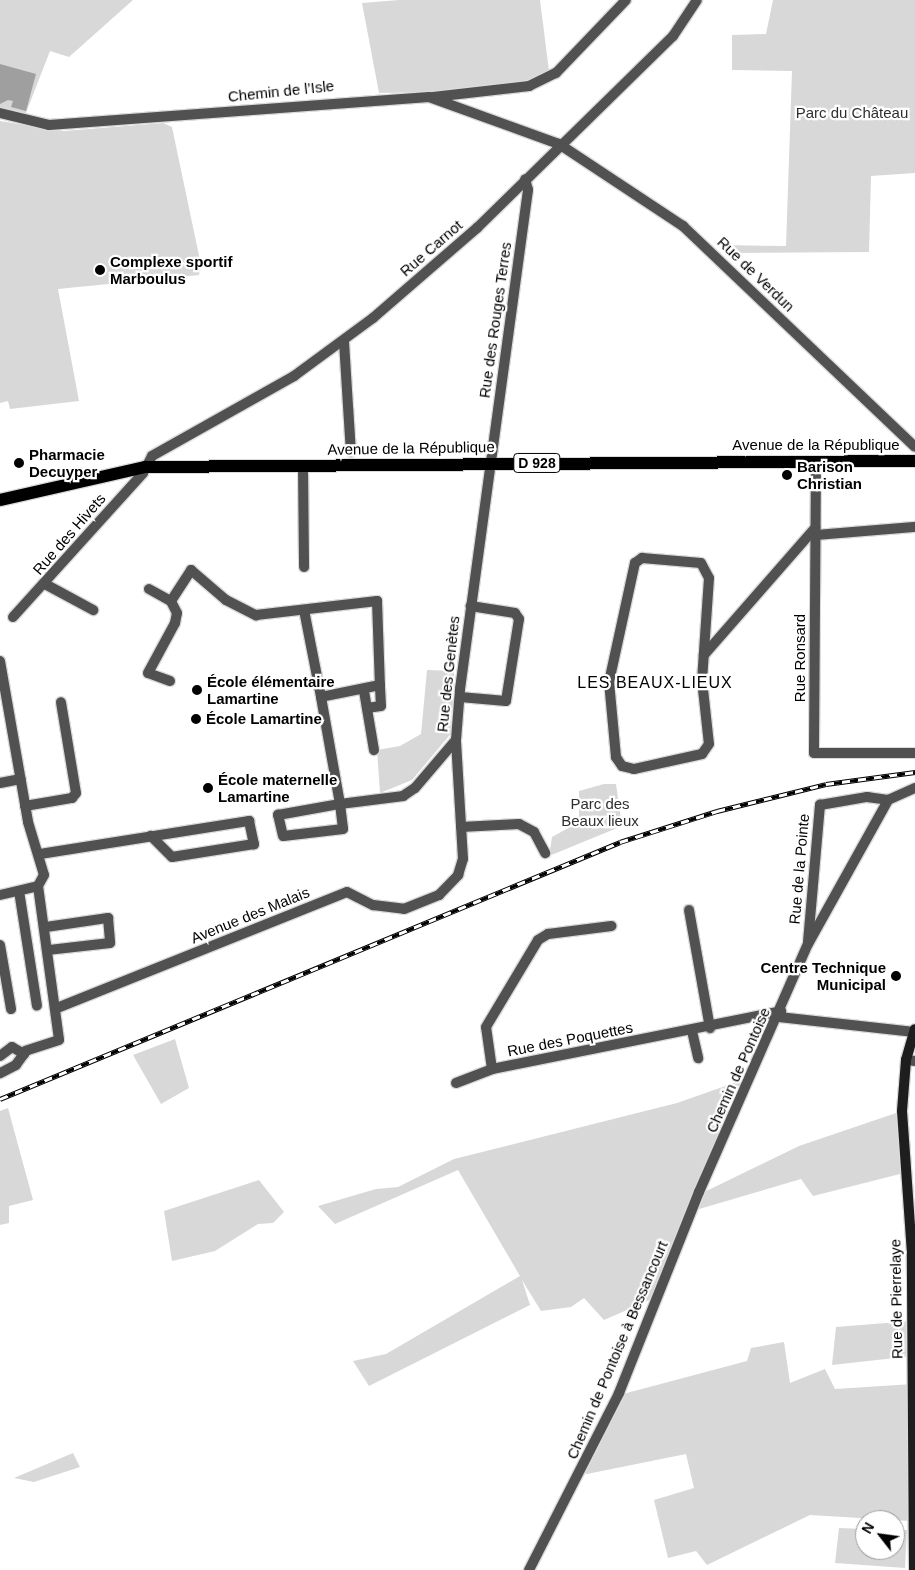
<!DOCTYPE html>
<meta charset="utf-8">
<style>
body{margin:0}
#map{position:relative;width:915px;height:1570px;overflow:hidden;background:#fff;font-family:Arial,sans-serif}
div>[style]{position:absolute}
.green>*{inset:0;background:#d8d8d8}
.water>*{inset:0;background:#9f9f9f}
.roads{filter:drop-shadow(1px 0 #dbdbdb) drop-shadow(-1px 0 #dbdbdb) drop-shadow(0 1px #dbdbdb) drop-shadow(0 -1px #dbdbdb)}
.minor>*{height:10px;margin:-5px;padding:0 5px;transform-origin:5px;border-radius:5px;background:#515151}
.secondary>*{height:10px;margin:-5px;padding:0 5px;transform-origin:5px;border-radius:5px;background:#1e1e1e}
.primary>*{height:12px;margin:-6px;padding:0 6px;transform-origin:6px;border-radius:6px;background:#000}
.rail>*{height:4.5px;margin-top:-2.25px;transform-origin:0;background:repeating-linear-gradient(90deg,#fff 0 8px,#000 0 16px);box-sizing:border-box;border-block:1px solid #000}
.dots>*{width:14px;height:14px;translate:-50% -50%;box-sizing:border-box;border:2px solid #fff;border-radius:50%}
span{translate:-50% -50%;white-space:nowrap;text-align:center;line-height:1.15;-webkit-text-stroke:4.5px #fff;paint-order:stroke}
.shield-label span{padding:1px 4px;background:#fff;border:1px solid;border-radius:4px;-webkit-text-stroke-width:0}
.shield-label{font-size:14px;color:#000;font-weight:700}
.street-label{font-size:15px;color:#000}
.park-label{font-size:15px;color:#2f2f2f}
.poi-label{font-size:15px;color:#000;font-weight:700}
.left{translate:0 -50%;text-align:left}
.right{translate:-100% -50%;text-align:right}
.neighbourhood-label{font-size:16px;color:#000;letter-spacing:1px}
.north{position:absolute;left:855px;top:1510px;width:50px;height:50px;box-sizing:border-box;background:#fff;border:1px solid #999;border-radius:50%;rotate:300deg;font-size:14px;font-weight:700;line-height:20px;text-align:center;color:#000}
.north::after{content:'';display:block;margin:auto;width:18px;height:22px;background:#000;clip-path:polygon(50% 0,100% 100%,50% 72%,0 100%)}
</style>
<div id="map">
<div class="green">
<i style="clip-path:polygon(0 0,133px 0,69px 57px,50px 51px,24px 118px,0 112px)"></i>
<i style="clip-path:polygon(399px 0,540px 0,549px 71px,530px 83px,445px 92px,379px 93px,362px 3px)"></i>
<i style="clip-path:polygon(773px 0,915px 0,915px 173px,871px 176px,869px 252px,724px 253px,722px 245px,786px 246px,792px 71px,732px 70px,732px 35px,766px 34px)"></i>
<i style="clip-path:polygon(0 121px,64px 131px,163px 123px,172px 127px,201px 265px,199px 275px,58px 289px,79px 401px,10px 409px,8px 401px,0 403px)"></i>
<i style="clip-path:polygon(427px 670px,454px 671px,454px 730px,412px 780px,380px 793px,377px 750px,400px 746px,421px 734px)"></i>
<i style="clip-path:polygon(604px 784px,616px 784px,622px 826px,549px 856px,552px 837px,579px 822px,579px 791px)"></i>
<i style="clip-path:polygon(175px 1039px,189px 1088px,161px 1104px,133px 1055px)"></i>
<i style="clip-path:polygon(751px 1077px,694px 1197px,799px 1146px,902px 1111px,908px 1172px,813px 1196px,801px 1179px,689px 1212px,652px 1299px,604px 1320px,584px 1298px,571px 1307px,541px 1311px,522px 1280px,530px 1305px,369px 1386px,353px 1361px,386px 1354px,520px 1276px,458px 1170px,335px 1224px,318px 1206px,376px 1189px,398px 1187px,454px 1159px,677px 1103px)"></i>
<i style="clip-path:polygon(8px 1108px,33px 1200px,9px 1206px,9px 1223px,0 1225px,0 1111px)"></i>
<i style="clip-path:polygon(259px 1180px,284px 1212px,273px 1223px,258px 1224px,215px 1251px,172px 1261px,164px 1211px)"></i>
<i style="clip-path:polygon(911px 1321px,913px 1356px,832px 1365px,836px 1327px)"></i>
<i style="clip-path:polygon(784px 1342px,790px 1383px,825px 1369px,835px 1389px,913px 1384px,909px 1521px,810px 1515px,707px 1565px,696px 1551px,668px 1558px,654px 1500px,694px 1488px,686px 1454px,587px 1474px,578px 1471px,623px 1394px,747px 1361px,751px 1348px)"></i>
<i style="clip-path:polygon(73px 1453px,80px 1467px,34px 1482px,14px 1478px)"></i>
<i style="clip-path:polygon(839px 1528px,865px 1529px,865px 1550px,895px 1550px,895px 1530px,907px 1530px,905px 1568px,835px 1563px)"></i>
</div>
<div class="water">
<i style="clip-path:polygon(0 64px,36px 74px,26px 111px,11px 107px,13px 101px,8px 100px,0 104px)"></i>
</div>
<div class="roads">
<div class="minor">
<i style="left:433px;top:97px;width:97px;rotate:-6.5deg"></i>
<i style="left:529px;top:86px;width:30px;rotate:-26deg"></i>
<i style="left:556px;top:73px;width:101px;rotate:-46.2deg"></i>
<i style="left:0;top:113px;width:50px;rotate:13.8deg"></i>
<i style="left:49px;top:125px;width:381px;rotate:-4.2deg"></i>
<i style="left:429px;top:97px;width:138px;rotate:19.9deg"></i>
<i style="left:559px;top:144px;width:149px;rotate:33.5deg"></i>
<i style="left:683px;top:226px;width:320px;rotate:43.6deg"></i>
<i style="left:344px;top:342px;width:110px;rotate:86.4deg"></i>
<i style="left:816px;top:462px;width:291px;rotate:90.4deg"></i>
<i style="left:814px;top:753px;width:101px"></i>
<i style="left:303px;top:466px;width:101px;rotate:89.4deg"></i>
<i style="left:815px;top:535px;width:100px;rotate:-4.6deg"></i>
<i style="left:642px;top:558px;width:59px;rotate:4.8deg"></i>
<i style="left:701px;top:563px;width:17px;rotate:62deg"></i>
<i style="left:709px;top:578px;width:102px;rotate:93.9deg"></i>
<i style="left:702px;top:680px;width:64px;rotate:83.8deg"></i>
<i style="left:709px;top:744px;width:12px;rotate:125deg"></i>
<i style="left:702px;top:754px;width:70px;rotate:167.6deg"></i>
<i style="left:634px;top:769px;width:12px;rotate:-166deg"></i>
<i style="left:622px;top:766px;width:11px;rotate:-124deg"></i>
<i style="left:616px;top:757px;width:75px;rotate:-95.3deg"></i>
<i style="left:609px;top:682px;width:122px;rotate:-77.7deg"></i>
<i style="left:635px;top:563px;width:9px;rotate:-36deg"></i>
<i style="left:45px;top:584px;width:55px;rotate:28.4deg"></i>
<i style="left:149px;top:589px;width:25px;rotate:29deg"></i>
<i style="left:171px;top:601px;width:37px;rotate:-57deg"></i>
<i style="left:191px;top:570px;width:46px;rotate:40.6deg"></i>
<i style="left:226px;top:600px;width:34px;rotate:27deg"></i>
<i style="left:256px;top:615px;width:122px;rotate:-6.6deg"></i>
<i style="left:377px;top:601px;width:84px;rotate:88deg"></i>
<i style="left:380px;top:685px;width:60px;rotate:168.5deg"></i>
<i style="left:304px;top:610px;width:89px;rotate:78.9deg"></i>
<i style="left:321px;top:697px;width:109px;rotate:79.9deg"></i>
<i style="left:340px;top:804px;width:25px;rotate:83deg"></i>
<i style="left:343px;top:829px;width:60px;rotate:173.3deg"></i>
<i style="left:283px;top:836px;width:22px;rotate:-103deg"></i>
<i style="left:278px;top:815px;width:63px;rotate:-10.1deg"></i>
<i style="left:340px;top:804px;width:64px;rotate:-7.2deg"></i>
<i style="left:403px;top:796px;width:14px;rotate:-34deg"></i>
<i style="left:415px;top:788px;width:63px;rotate:-49.5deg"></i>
<i style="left:13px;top:617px;width:194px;rotate:-47.9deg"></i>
<i style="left:143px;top:473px;width:19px;rotate:-62deg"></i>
<i style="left:152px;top:456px;width:163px;rotate:-29.4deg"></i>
<i style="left:294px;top:376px;width:98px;rotate:-36.3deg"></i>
<i style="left:373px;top:318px;width:138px;rotate:-40.9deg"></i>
<i style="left:477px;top:228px;width:274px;rotate:-44.4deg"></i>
<i style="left:673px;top:36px;width:43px;rotate:-56.3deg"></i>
<i style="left:704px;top:655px;width:169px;rotate:-48.8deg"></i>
<i style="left:0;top:661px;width:163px;rotate:80.1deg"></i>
<i style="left:28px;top:822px;width:55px;rotate:73.2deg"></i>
<i style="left:44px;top:875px;width:13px;rotate:119deg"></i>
<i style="left:38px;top:886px;width:155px;rotate:82.2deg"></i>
<i style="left:59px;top:1040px;width:35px;rotate:162deg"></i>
<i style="left:26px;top:1051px;width:17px;rotate:126deg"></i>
<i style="left:16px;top:1065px;width:18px;rotate:153deg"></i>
<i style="left:170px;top:681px;width:23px;rotate:-160deg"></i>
<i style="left:148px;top:673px;width:57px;rotate:-61.6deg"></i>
<i style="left:175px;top:623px;width:10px;rotate:-79deg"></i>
<i style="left:177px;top:613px;width:13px;rotate:-117deg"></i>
<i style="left:364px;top:691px;width:60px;rotate:80.4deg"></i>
<i style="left:460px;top:697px;width:46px;rotate:5deg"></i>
<i style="left:506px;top:701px;width:83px;rotate:-81deg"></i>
<i style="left:519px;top:619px;width:7px;rotate:-124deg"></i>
<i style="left:515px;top:613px;width:45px;rotate:-171deg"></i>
<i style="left:367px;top:708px;width:14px;rotate:-8deg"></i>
<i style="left:381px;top:706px;width:21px;rotate:-93deg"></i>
<i style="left:0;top:783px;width:21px;rotate:-11deg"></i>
<i style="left:25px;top:806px;width:48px;rotate:-9.7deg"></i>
<i style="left:72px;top:798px;width:6px;rotate:-51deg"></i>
<i style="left:76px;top:793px;width:92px;rotate:-99.4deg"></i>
<i style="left:461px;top:827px;width:58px;rotate:-3deg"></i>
<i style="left:519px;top:824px;width:17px;rotate:28deg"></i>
<i style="left:534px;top:832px;width:24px;rotate:62deg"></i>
<i style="left:40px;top:854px;width:212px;rotate:-9deg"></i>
<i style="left:249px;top:821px;width:24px;rotate:78deg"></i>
<i style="left:254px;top:844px;width:83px;rotate:171deg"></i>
<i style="left:172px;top:857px;width:30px;rotate:-135deg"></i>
<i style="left:19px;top:891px;width:116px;rotate:81.1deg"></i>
<i style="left:0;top:895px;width:39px;rotate:-13deg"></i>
<i style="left:689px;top:910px;width:120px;rotate:79.9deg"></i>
<i style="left:46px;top:927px;width:63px;rotate:-8.3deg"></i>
<i style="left:108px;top:918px;width:25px;rotate:85deg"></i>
<i style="left:110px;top:943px;width:61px;rotate:173.5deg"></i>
<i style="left:808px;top:942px;width:138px;rotate:-85deg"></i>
<i style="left:820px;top:805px;width:48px;rotate:-9.7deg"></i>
<i style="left:867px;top:797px;width:21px;rotate:8deg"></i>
<i style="left:0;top:945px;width:65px;rotate:80.2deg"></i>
<i style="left:57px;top:1008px;width:312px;rotate:-21.8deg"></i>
<i style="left:347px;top:892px;width:29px;rotate:27deg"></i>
<i style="left:373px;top:905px;width:31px;rotate:7deg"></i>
<i style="left:404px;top:909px;width:38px;rotate:-22deg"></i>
<i style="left:439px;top:895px;width:28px;rotate:-46deg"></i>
<i style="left:458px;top:875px;width:17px;rotate:-73deg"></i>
<i style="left:463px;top:859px;width:119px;rotate:-93.4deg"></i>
<i style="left:456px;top:740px;width:51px;rotate:-85.5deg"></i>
<i style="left:460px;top:689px;width:504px;rotate:-82.24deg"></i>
<i style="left:528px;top:190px;width:11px;rotate:-105deg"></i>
<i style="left:779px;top:1017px;width:136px;rotate:6.3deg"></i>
<i style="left:692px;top:1031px;width:28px;rotate:77deg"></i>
<i style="left:0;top:1056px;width:15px;rotate:-37deg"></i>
<i style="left:12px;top:1047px;width:14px;rotate:30deg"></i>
<i style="left:906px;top:1060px;width:9px;rotate:6deg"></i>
<i style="left:492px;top:1069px;width:42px;rotate:-98.1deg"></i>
<i style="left:486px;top:1027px;width:101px;rotate:-59.1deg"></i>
<i style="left:538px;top:940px;width:12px;rotate:-31deg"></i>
<i style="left:548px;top:934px;width:64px;rotate:-7.2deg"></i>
<i style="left:456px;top:1083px;width:39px;rotate:-21deg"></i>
<i style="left:492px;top:1069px;width:295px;rotate:-11.3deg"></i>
<i style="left:529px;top:1570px;width:199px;rotate:-63deg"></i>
<i style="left:619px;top:1393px;width:216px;rotate:-68.3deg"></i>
<i style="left:699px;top:1192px;width:271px;rotate:-66.3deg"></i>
<i style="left:808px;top:944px;width:165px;rotate:-60.9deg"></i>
<i style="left:888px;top:800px;width:30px;rotate:-24deg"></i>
</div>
<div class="secondary">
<i style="left:914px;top:1570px;width:316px;rotate:-90.4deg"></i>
<i style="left:912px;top:1254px;width:143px;rotate:-94deg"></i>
<i style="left:902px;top:1111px;width:51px;rotate:-85.5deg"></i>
<i style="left:906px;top:1060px;width:32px;rotate:-74deg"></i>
</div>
<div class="primary">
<i style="left:0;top:500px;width:149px;rotate:-12.8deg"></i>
<i style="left:145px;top:467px;width:770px;rotate:-0.45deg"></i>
</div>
</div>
<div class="rail">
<i style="left:0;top:1099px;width:671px;rotate:-22.51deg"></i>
<i style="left:620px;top:842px;width:102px;rotate:-17.7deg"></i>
<i style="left:717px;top:811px;width:112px;rotate:-13.9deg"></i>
<i style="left:826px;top:784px;width:90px;rotate:-7.7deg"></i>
</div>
<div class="dots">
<i style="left:100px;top:270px;background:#000"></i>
<i style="left:19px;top:463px;background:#000"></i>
<i style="left:787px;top:475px;background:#000"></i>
<i style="left:197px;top:690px;background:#000"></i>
<i style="left:196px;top:719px;background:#000"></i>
<i style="left:208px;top:788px;background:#000"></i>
<i style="left:896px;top:976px;background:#000"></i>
</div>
<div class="shield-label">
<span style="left:537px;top:463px">D 928</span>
</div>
<div class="street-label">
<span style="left:281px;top:91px;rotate:-6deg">Chemin de l’Isle</span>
<span style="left:431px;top:248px;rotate:-41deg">Rue Carnot</span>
<span style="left:756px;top:274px;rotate:44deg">Rue de Verdun</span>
<span style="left:495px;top:320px;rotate:-82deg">Rue des Rouges Terres</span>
<span style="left:816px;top:445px">Avenue de la République</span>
<span style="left:411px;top:448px;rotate:-1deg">Avenue de la République</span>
<span style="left:69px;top:534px;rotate:-49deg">Rue des Hivets</span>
<span style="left:800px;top:658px;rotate:-90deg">Rue Ronsard</span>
<span style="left:448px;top:674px;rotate:-84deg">Rue des Genètes</span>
<span style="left:799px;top:869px;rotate:-85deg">Rue de la Pointe</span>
<span style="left:250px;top:915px;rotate:-22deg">Avenue des Malais</span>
<span style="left:570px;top:1039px;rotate:-11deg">Rue des Poquettes</span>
<span style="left:738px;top:1070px;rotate:-66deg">Chemin de Pontoise</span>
<span style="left:896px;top:1299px;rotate:-91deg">Rue de Pierrelaye</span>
<span style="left:617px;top:1350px;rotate:-67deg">Chemin de Pontoise à Bessancourt</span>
</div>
<div class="park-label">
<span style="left:852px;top:113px">Parc du Château</span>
<span style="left:600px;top:812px">Parc des<br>Beaux lieux</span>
</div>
<div class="poi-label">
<span class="left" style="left:110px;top:270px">Complexe sportif<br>Marboulus</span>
<span class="left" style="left:29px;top:463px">Pharmacie<br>Decuyper</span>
<span class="left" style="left:797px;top:475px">Barison<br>Christian</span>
<span class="left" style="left:207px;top:690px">École élémentaire<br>Lamartine</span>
<span class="left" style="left:206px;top:719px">École Lamartine</span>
<span class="left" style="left:218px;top:788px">École maternelle<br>Lamartine</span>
<span class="right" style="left:886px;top:976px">Centre Technique<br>Municipal</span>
</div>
<div class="neighbourhood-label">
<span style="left:655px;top:683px">LES BEAUX-LIEUX</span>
</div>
<div class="north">N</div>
</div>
